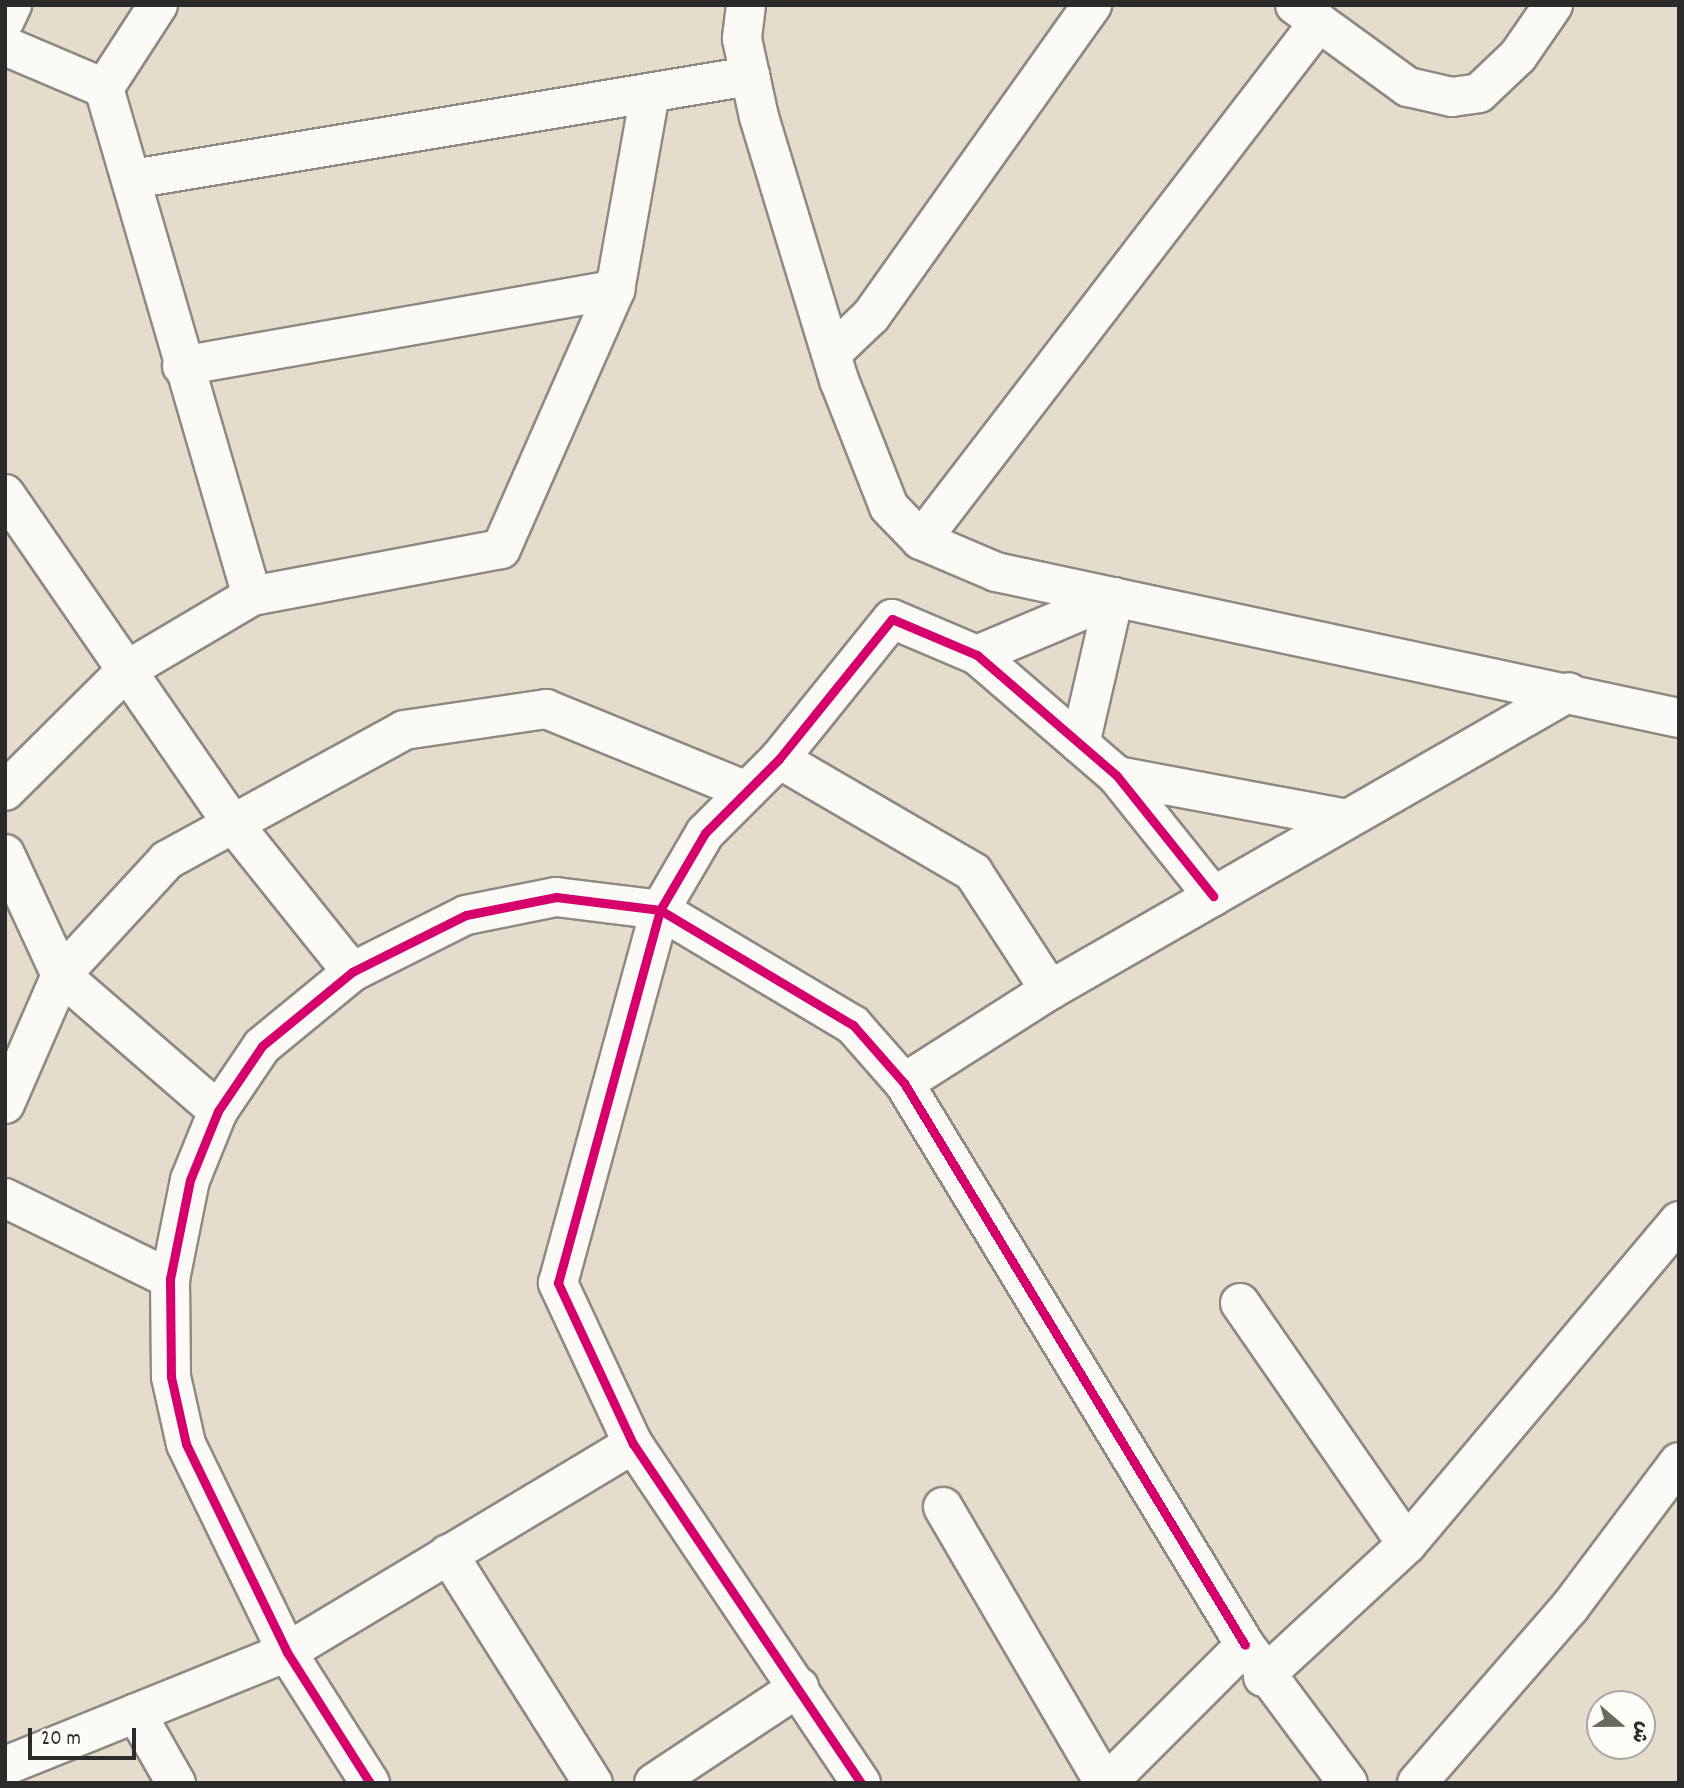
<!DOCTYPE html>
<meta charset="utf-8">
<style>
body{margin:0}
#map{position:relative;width:1684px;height:1788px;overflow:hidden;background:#e5dccb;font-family:Dekko,"Playpen Sans Arabic",sans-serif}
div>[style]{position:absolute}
.roads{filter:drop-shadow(2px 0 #8e8981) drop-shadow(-2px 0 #8e8981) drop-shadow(0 2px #8e8981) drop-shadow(0 -2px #8e8981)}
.street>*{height:38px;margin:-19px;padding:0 19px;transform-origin:19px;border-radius:19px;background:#fbfaf7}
.secondary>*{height:38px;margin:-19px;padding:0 19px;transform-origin:19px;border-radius:19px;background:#fbfaf7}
.cycleway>*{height:9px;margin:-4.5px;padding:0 4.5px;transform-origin:4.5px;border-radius:4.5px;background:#d6006c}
span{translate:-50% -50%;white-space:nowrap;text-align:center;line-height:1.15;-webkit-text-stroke:5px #fdfcf7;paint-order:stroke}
.frame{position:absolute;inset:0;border:7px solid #2b2b2b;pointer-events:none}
.north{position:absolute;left:1586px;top:1690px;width:70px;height:70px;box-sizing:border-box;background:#fdfcf7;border:2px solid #a9a8a5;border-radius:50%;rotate:110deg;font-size:19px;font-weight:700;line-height:28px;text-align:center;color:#2b2b2b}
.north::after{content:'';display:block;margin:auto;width:24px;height:32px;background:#6c6963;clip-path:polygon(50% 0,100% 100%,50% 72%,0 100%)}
.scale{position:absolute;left:28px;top:1728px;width:108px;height:32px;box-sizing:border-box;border:4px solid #2b2b2b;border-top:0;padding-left:9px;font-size:21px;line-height:24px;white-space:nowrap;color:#2b2b2b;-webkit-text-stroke:5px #fdfcf7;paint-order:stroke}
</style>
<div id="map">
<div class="roads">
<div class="street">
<i style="left:158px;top:5px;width:99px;rotate:123deg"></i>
<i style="left:104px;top:88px;width:529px;rotate:73.76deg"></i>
<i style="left:746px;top:5px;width:34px;rotate:97deg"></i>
<i style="left:742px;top:39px;width:80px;rotate:77.7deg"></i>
<i style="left:759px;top:117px;width:275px;rotate:73.1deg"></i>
<i style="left:839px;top:380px;width:136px;rotate:68.5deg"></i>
<i style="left:889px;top:507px;width:46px;rotate:45.9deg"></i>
<i style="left:921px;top:540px;width:82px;rotate:23.1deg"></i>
<i style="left:996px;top:572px;width:698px;rotate:12.07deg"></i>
<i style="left:1295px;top:5px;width:140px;rotate:36deg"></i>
<i style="left:1408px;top:87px;width:45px;rotate:12.8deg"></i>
<i style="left:1452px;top:97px;width:27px;rotate:-8deg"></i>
<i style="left:1479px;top:93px;width:54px;rotate:-43.5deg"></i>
<i style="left:1518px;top:56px;width:62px;rotate:-55.5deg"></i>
<i style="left:5px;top:20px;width:17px;rotate:-65deg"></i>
<i style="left:5px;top:46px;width:108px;rotate:23deg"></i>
<i style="left:133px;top:179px;width:626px;rotate:-9.48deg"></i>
<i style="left:832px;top:353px;width:54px;rotate:-43.5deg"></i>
<i style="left:871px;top:316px;width:382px;rotate:-54.6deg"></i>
<i style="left:182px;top:366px;width:440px;rotate:-10deg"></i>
<i style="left:5px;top:494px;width:397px;rotate:55.4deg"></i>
<i style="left:231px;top:821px;width:193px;rotate:51.3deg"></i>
<i style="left:921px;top:540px;width:653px;rotate:-52.46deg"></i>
<i style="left:977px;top:655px;width:149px;rotate:-22.9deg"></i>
<i style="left:1114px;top:597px;width:151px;rotate:103deg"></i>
<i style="left:779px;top:759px;width:225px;rotate:30.2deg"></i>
<i style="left:973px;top:872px;width:141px;rotate:56.9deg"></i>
<i style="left:1117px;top:776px;width:234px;rotate:10.6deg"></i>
<i style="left:5px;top:791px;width:172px;rotate:-44.8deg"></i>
<i style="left:127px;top:670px;width:145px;rotate:-30.6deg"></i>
<i style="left:252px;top:596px;width:253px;rotate:-10.7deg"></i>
<i style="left:501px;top:549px;width:283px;rotate:-66.2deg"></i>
<i style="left:615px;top:290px;width:200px;rotate:-79.9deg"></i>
<i style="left:5px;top:854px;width:133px;rotate:65.2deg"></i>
<i style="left:61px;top:975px;width:208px;rotate:40.9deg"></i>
<i style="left:904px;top:1083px;width:173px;rotate:-32.5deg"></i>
<i style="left:1050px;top:990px;width:598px;rotate:-29.86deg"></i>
<i style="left:5px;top:1104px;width:141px;rotate:-66.5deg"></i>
<i style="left:61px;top:975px;width:156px;rotate:-47.3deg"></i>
<i style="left:167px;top:860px;width:270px;rotate:-28.7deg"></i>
<i style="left:404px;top:730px;width:144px;rotate:-8.4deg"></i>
<i style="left:546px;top:709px;width:217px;rotate:22.2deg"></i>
<i style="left:5px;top:1198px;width:184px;rotate:26.1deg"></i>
<i style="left:1240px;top:1303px;width:293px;rotate:55.3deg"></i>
<i style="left:943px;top:1507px;width:320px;rotate:59.7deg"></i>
<i style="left:448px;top:1554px;width:271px;rotate:57.7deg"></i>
<i style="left:1263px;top:1677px;width:196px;rotate:-42.7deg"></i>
<i style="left:1407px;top:1544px;width:422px;rotate:-49.9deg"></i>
<i style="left:136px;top:1713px;width:81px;rotate:60.3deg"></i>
<i style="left:5px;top:1766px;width:304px;rotate:-22deg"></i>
<i style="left:287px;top:1652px;width:404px;rotate:-31deg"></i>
<i style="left:370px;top:1783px;width:155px;rotate:-122.4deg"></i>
<i style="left:287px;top:1652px;width:231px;rotate:-115.9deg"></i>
<i style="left:186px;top:1444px;width:69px;rotate:-102.6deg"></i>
<i style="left:171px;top:1377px;width:98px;rotate:-90.6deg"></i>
<i style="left:170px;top:1279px;width:101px;rotate:-78.6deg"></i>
<i style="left:190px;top:1180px;width:74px;rotate:-67.9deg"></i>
<i style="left:218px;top:1111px;width:78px;rotate:-55.9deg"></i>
<i style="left:262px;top:1046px;width:117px;rotate:-39.4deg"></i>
<i style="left:352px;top:972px;width:127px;rotate:-26.6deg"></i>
<i style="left:466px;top:915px;width:92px;rotate:-11.3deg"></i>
<i style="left:556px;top:897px;width:105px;rotate:7.1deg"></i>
<i style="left:660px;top:910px;width:225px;rotate:30.8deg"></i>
<i style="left:853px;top:1025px;width:77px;rotate:48.7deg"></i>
<i style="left:904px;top:1083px;width:657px;rotate:58.75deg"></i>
<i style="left:654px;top:1783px;width:174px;rotate:-33.5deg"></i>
<i style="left:861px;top:1783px;width:409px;rotate:-123.9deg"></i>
<i style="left:633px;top:1444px;width:178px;rotate:-115deg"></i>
<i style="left:558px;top:1283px;width:387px;rotate:-74.7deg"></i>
<i style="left:660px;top:910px;width:89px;rotate:-59.7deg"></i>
<i style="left:705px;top:833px;width:105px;rotate:-45deg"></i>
<i style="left:779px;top:759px;width:180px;rotate:-51.1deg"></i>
<i style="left:892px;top:619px;width:92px;rotate:23deg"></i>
<i style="left:977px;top:655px;width:185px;rotate:40.8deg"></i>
<i style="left:1117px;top:776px;width:154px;rotate:51.3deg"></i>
<i style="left:1107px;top:1783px;width:195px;rotate:-45deg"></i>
<i style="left:1245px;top:1645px;width:172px;rotate:53.3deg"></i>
</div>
<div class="secondary">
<i style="left:1417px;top:1783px;width:233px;rotate:-49deg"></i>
<i style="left:1570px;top:1607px;width:181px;rotate:-53.1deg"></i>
</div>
</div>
<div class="cycleway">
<i style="left:370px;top:1783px;width:155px;rotate:-122.4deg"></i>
<i style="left:287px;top:1652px;width:231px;rotate:-115.9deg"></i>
<i style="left:186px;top:1444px;width:69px;rotate:-102.6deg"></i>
<i style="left:171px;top:1377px;width:98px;rotate:-90.6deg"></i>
<i style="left:170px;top:1279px;width:101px;rotate:-78.6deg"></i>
<i style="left:190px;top:1180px;width:74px;rotate:-67.9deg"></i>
<i style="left:218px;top:1111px;width:78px;rotate:-55.9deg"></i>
<i style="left:262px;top:1046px;width:117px;rotate:-39.4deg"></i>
<i style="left:352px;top:972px;width:127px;rotate:-26.6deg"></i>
<i style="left:466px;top:915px;width:92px;rotate:-11.3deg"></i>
<i style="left:556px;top:897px;width:105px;rotate:7.1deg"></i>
<i style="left:660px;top:910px;width:225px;rotate:30.8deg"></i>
<i style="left:853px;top:1025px;width:77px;rotate:48.7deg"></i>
<i style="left:904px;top:1083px;width:657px;rotate:58.75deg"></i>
<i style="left:861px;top:1783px;width:409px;rotate:-123.9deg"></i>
<i style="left:633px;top:1444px;width:178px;rotate:-115deg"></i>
<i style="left:558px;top:1283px;width:387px;rotate:-74.7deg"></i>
<i style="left:660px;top:910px;width:89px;rotate:-59.7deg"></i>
<i style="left:705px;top:833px;width:105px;rotate:-45deg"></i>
<i style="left:779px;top:759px;width:180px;rotate:-51.1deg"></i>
<i style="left:892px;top:619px;width:92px;rotate:23deg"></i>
<i style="left:977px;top:655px;width:185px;rotate:40.8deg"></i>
<i style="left:1117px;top:776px;width:154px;rotate:51.3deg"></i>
</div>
<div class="frame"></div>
<div class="north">ش</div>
<div class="scale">20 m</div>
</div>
